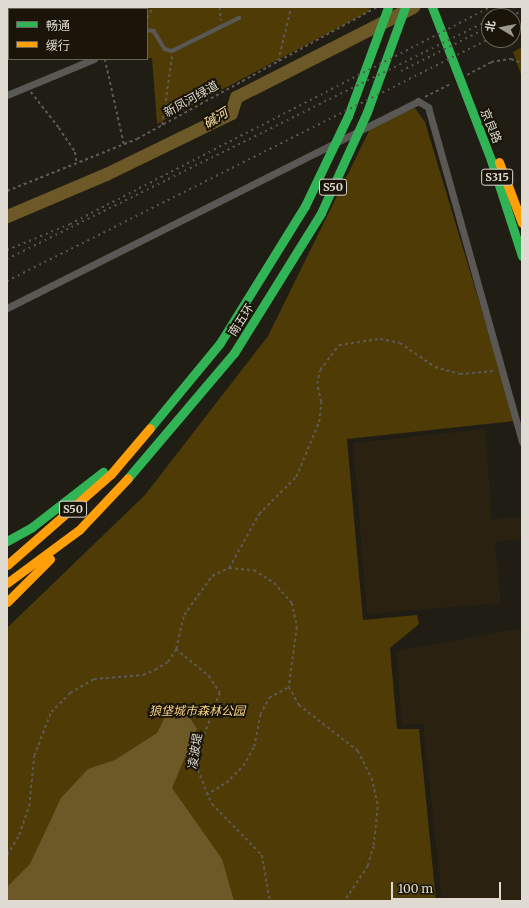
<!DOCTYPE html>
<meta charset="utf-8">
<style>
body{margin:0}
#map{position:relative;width:529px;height:908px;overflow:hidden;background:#201d15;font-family:Merriweather,"Noto Sans SC",serif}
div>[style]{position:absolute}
.built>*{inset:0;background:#2a2110}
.green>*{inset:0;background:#4e3b06}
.water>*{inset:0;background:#6d5927}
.river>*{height:13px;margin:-6.5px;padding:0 6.5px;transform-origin:6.5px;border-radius:6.5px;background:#6d5927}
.path>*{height:1.5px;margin-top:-0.75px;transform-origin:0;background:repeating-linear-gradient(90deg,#5c5956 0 3px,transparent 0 6px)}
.lane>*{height:3.5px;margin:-1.75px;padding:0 1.75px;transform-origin:1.75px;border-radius:1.75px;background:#5a5855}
.street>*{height:7px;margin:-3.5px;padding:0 3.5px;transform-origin:3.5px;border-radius:3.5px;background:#5a5855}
.fast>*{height:9px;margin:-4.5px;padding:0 4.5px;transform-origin:4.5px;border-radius:4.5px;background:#30b455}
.slow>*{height:9px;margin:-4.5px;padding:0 4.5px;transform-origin:4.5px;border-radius:4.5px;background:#ff9f0a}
.rail>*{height:2px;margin-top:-1px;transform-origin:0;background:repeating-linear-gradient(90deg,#565450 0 2px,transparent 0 6px)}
span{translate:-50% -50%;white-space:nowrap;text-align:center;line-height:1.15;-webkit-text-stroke:4px #1a1508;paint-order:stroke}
.shield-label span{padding:1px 3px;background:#1a1508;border:1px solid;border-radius:3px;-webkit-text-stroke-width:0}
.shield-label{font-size:11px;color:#dfdbd3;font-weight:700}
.street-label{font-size:12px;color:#dfdbd3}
.park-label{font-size:12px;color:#f8d584;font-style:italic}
.water-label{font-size:13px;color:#fce0a1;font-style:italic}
.frame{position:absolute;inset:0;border:8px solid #dfdbd3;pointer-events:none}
.legend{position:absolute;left:8px;top:8px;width:140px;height:52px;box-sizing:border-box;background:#1a1508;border:1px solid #696459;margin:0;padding:5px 7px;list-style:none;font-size:12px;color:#dfdbd3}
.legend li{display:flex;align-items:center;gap:8px;height:20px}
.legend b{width:20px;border:1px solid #696459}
.north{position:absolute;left:481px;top:8px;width:40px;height:40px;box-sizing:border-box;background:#1a1508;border:1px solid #696459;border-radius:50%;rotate:280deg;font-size:11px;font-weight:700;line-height:16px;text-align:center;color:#dfdbd3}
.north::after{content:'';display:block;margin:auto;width:14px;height:18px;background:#9c9890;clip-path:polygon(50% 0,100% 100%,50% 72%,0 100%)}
.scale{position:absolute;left:391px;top:882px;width:110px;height:18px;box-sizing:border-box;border:2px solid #dfdbd3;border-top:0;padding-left:5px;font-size:12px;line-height:14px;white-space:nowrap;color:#dfdbd3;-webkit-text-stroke:3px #1a1508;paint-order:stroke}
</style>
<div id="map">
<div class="built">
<i style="clip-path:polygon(485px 429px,492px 520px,522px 516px,522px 539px,495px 542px,501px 603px,367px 614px,353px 443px)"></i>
<i style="clip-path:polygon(522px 628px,522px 901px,442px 901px,423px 724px,402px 725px,396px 651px)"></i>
</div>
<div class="green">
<i style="clip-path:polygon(128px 7px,370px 7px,368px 12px,157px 124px,152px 58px,147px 59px,147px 9px)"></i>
<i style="clip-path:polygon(522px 47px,522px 77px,513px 52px)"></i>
<i style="clip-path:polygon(415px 108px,425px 122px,515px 421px,347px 439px,363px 620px,417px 615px,419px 624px,390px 648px,397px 729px,419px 729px,436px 901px,7px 901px,7px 628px,145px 495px,268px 336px,371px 127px)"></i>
</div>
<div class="water">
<i style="clip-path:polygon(186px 712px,197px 729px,172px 788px,222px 859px,234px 901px,7px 901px,7px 887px,30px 864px,61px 798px,88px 769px,115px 760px,157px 733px,166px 715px)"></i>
</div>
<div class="river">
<i style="left:7px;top:216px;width:108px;rotate:-23deg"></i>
<i style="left:106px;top:174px;width:139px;rotate:-26deg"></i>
<i style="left:231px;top:113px;width:17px;rotate:-73deg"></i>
<i style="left:236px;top:97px;width:199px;rotate:-27deg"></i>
</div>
<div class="path">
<i style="left:220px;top:7px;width:14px;rotate:86deg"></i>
<i style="left:147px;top:18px;width:13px;rotate:-61deg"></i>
<i style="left:147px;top:21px;width:5px;rotate:79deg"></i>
<i style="left:105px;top:59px;width:87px;rotate:77.4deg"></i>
<i style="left:278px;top:61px;width:56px;rotate:-76.5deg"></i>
<i style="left:467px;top:75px;width:27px;rotate:-28deg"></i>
<i style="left:491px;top:62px;width:20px;rotate:-9deg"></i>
<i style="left:511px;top:59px;width:12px;rotate:20deg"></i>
<i style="left:31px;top:92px;width:46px;rotate:52.1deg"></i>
<i style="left:59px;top:128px;width:29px;rotate:56deg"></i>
<i style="left:75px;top:152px;width:11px;rotate:80deg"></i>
<i style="left:425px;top:97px;width:30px;rotate:-27deg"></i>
<i style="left:162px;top:125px;width:70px;rotate:-81.8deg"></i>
<i style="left:7px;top:191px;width:140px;rotate:-21.8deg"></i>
<i style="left:137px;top:139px;width:274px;rotate:-28.8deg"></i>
<i style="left:229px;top:568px;width:62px;rotate:-60.9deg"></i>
<i style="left:259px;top:514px;width:52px;rotate:-45deg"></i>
<i style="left:296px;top:477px;width:60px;rotate:-67.3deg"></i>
<i style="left:319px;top:422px;width:20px;rotate:-84deg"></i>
<i style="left:321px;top:402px;width:18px;rotate:-103deg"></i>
<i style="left:317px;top:384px;width:14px;rotate:-78deg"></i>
<i style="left:320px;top:370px;width:31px;rotate:-53deg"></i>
<i style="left:339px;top:345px;width:41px;rotate:-8.3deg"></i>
<i style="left:380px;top:339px;width:20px;rotate:11deg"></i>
<i style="left:400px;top:343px;width:42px;rotate:34.4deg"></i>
<i style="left:435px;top:367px;width:26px;rotate:16deg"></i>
<i style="left:460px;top:374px;width:34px;rotate:-5deg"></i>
<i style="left:176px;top:649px;width:43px;rotate:39.3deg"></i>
<i style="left:209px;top:676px;width:20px;rotate:57deg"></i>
<i style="left:220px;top:693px;width:49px;rotate:110.3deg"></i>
<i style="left:203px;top:739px;width:31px;rotate:99deg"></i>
<i style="left:198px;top:770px;width:37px;rotate:68deg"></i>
<i style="left:212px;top:804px;width:71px;rotate:45.6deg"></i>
<i style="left:262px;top:855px;width:47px;rotate:80.1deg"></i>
<i style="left:206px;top:795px;width:23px;rotate:-31deg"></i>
<i style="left:226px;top:783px;width:24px;rotate:-45deg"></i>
<i style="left:243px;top:766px;width:22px;rotate:-60deg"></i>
<i style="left:254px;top:747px;width:33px;rotate:-79deg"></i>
<i style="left:260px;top:715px;width:19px;rotate:-62deg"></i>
<i style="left:269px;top:698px;width:23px;rotate:-29deg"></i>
<i style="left:7px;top:855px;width:23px;rotate:-59deg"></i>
<i style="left:19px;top:835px;width:31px;rotate:-71deg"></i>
<i style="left:29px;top:806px;width:50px;rotate:-84.3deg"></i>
<i style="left:34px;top:756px;width:47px;rotate:-68.9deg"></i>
<i style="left:51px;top:712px;width:27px;rotate:-45deg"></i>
<i style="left:70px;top:693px;width:28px;rotate:-30deg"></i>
<i style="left:94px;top:679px;width:49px;rotate:-4.7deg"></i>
<i style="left:143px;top:675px;width:13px;rotate:-23deg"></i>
<i style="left:155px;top:670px;width:15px;rotate:-32deg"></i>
<i style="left:168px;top:662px;width:15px;rotate:-58deg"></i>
<i style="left:176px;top:649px;width:35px;rotate:-77deg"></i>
<i style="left:184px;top:615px;width:48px;rotate:-54.3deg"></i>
<i style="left:212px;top:576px;width:19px;rotate:-25deg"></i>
<i style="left:229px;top:568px;width:25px;rotate:5deg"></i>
<i style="left:254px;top:570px;width:24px;rotate:33deg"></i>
<i style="left:274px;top:583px;width:27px;rotate:48deg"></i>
<i style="left:292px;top:603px;width:25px;rotate:78deg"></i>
<i style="left:297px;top:627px;width:61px;rotate:97.6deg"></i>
<i style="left:289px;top:687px;width:21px;rotate:61deg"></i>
<i style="left:299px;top:705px;width:75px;rotate:37.9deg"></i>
<i style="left:358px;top:751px;width:30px;rotate:63deg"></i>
<i style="left:372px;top:778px;width:30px;rotate:78deg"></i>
<i style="left:378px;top:807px;width:39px;rotate:96deg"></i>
<i style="left:374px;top:846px;width:21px;rotate:107deg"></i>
<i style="left:368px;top:866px;width:42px;rotate:123.3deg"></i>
</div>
<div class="lane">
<i style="left:147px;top:30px;width:7px;rotate:8deg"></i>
<i style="left:154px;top:31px;width:21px;rotate:59deg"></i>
<i style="left:165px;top:49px;width:7px;rotate:16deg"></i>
<i style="left:172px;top:51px;width:75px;rotate:-26.2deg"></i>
</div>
<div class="street">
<i style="left:119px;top:7px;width:2px;rotate:90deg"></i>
<i style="left:7px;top:95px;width:94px;rotate:-22.5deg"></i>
<i style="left:7px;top:308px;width:460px;rotate:-26.7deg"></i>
<i style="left:418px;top:101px;width:12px;rotate:31deg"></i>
<i style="left:428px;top:107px;width:348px;rotate:74.3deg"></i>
</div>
<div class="fast">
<i style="left:432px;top:7px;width:164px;rotate:68.9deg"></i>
<i style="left:491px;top:160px;width:101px;rotate:72.1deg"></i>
<i style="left:150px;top:428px;width:110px;rotate:-50.5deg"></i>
<i style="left:220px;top:343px;width:161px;rotate:-58.2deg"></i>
<i style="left:305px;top:206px;width:100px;rotate:-64.5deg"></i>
<i style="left:348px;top:116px;width:116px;rotate:-69.8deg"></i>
<i style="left:128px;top:478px;width:164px;rotate:-49.7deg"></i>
<i style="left:234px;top:353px;width:165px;rotate:-58.1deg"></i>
<i style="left:321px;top:213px;width:111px;rotate:-65.5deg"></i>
<i style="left:367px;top:112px;width:112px;rotate:-70.1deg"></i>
<i style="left:7px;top:541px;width:29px;rotate:-29deg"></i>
<i style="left:32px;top:527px;width:90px;rotate:-37.8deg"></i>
</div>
<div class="slow">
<i style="left:499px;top:162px;width:65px;rotate:69.3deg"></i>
<i style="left:7px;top:565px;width:138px;rotate:-41.2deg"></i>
<i style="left:111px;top:474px;width:60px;rotate:-49.7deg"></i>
<i style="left:7px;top:583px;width:89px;rotate:-36.4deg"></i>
<i style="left:79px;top:530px;width:71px;rotate:-46.7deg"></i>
<i style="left:7px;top:602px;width:61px;rotate:-45deg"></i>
</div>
<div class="rail">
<i style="left:497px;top:16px;width:20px;rotate:-27deg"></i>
<i style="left:511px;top:16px;width:12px;rotate:-24deg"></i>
<i style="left:513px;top:27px;width:10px;rotate:-24deg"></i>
<i style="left:401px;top:71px;width:98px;rotate:-26.6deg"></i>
<i style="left:7px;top:250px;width:68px;rotate:-22.4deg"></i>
<i style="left:70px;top:224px;width:474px;rotate:-27.3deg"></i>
<i style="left:7px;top:259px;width:538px;rotate:-26.37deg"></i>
<i style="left:7px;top:281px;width:539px;rotate:-26.66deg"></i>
</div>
<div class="shield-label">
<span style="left:497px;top:177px">S315</span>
<span style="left:333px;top:187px">S50</span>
<span style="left:73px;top:509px">S50</span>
</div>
<div class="street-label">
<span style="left:191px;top:99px;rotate:-29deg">新凤河绿道</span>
<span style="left:491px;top:126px;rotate:68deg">京良路</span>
<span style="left:241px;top:320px;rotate:-57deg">南五环</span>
<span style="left:195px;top:751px;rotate:-81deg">凌波堤</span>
</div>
<div class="park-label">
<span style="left:197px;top:711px">狼垡城市森林公园</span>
</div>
<div class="water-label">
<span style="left:216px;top:119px;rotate:-31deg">碱河</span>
</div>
<div class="frame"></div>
<ul class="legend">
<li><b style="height:5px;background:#30b455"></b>畅通</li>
<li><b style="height:5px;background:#ff9f0a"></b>缓行</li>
</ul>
<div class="north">北</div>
<div class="scale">100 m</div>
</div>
